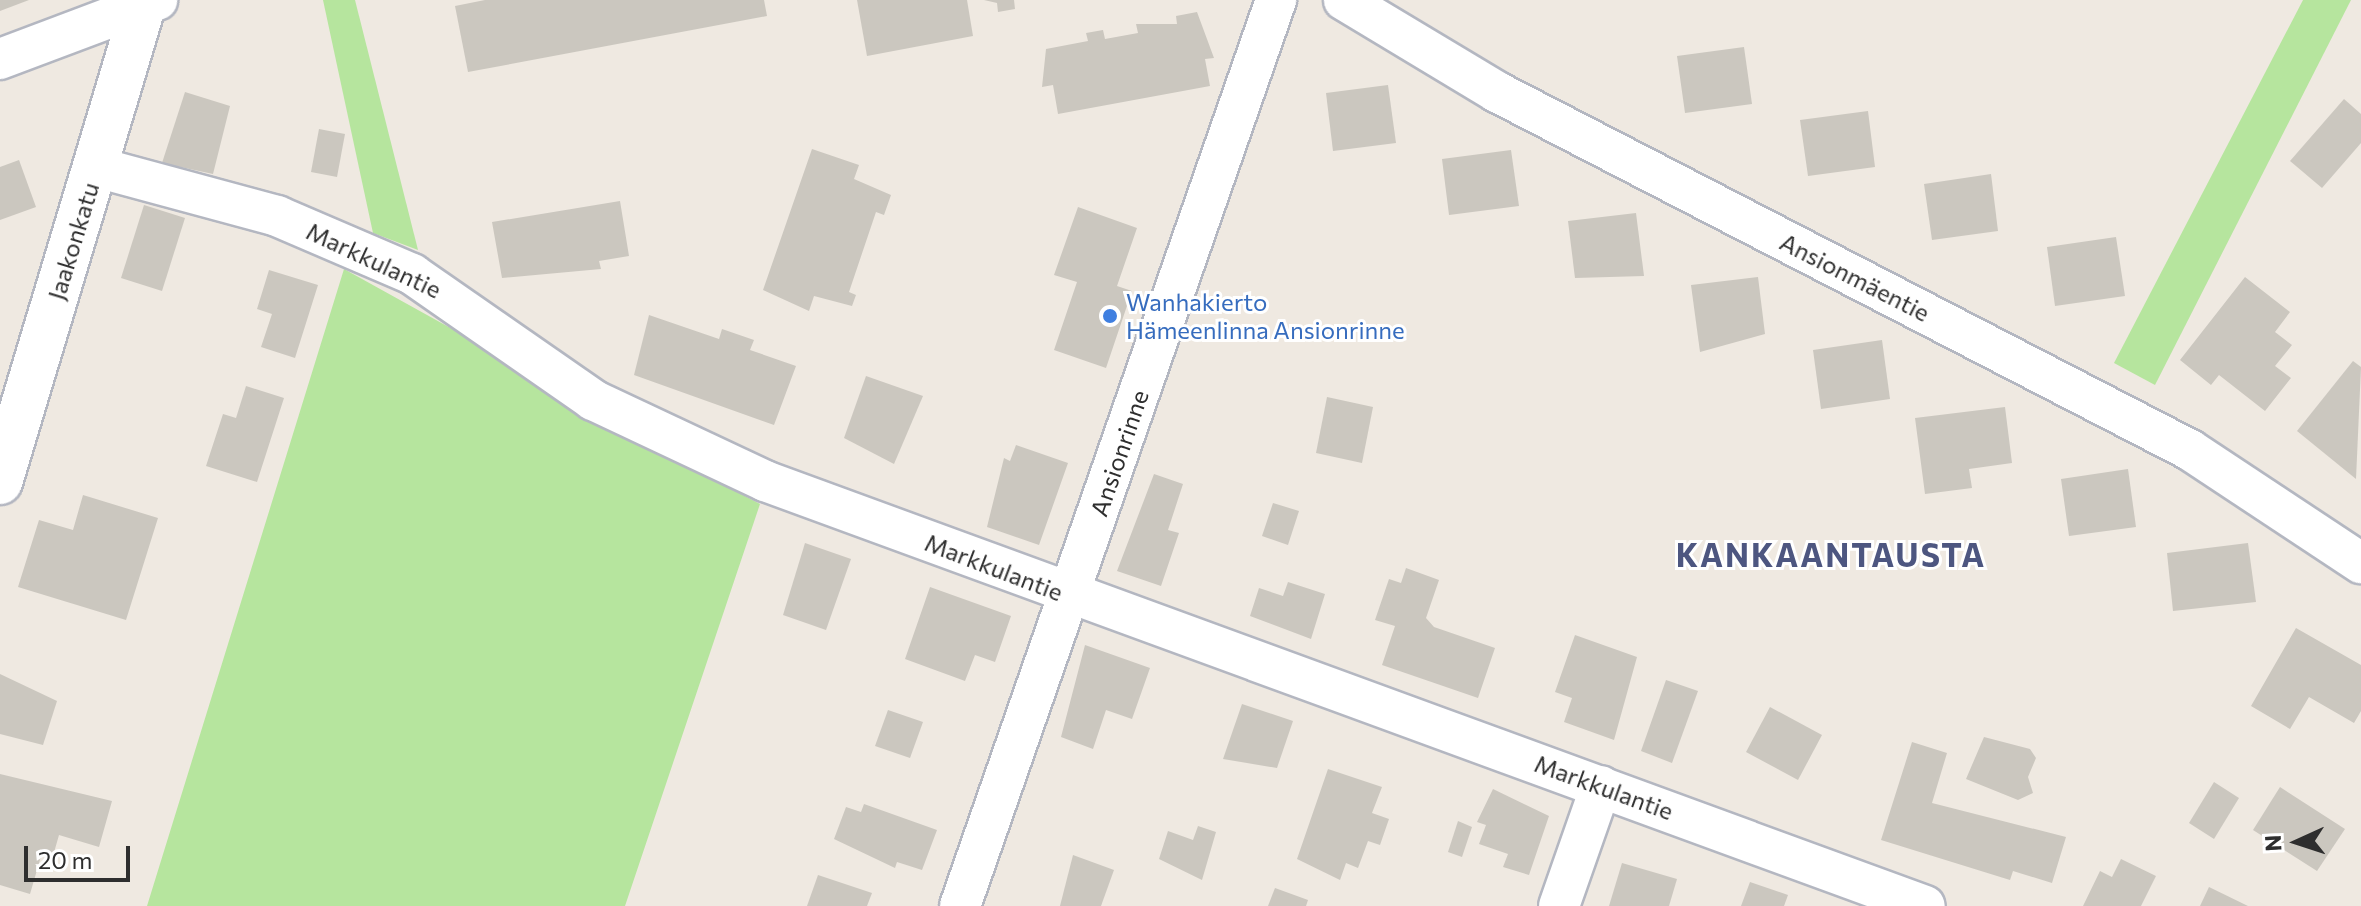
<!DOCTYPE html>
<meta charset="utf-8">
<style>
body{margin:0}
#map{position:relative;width:2361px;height:906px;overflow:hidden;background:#efe9e1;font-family:Commissioner,sans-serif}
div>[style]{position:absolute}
.green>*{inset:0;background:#b6e59e}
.building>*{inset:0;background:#cbc7bf}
.roads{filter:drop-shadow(2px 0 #b4b7c1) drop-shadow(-2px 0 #b4b7c1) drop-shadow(0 2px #b4b7c1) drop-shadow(0 -2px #b4b7c1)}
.minor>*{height:40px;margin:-20px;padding:0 20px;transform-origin:20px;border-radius:20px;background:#fff}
.tertiary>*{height:44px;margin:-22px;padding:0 22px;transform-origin:22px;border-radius:22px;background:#fff}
.dots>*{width:22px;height:22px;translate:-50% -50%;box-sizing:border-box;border:4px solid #fff;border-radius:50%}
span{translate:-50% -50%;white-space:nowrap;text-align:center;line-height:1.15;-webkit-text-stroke:6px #fff;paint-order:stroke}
.street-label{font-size:24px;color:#2e2e2e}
.shop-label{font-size:24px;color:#366cbe}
.left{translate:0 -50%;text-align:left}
.district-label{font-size:32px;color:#4d5680;font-weight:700;letter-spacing:2px}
.north{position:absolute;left:2257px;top:802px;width:80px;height:80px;-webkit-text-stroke:6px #fff;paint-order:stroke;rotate:267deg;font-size:22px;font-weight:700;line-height:32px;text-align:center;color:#2e2e2e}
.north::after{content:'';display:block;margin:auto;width:28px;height:36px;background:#2e2e2e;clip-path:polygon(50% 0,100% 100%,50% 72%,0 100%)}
.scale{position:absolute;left:24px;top:846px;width:106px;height:36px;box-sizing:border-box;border:4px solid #2e2e2e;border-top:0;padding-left:10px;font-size:24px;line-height:28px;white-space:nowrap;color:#2e2e2e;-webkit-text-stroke:6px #fff;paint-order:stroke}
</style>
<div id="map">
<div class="green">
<i style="clip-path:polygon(323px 0,355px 0,418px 250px,373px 233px)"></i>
<i style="clip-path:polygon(2303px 0,2351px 0,2155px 385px,2114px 363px)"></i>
<i style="clip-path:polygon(344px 269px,501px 356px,571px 405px,760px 504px,625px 906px,147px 906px)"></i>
</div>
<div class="building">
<i style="clip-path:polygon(0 0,29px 0,0 11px)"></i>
<i style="clip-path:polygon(485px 0,764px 0,767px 16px,468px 72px,455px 6px)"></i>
<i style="clip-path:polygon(857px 0,967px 0,973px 36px,867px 56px)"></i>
<i style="clip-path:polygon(984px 0,1014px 0,1015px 9px,998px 12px,997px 3px)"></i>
<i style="clip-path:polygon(1197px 12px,1214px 58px,1205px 59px,1210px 86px,1058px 114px,1053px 85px,1042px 87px,1046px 49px,1088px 41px,1086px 33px,1103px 30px,1105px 39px,1138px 33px,1136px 24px,1177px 24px,1176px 16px)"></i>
<i style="clip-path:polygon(1744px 47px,1752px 104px,1685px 113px,1677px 56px)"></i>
<i style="clip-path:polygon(1388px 85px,1396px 143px,1333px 151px,1326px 93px)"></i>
<i style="clip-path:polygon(185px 92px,230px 106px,213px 174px,162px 163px)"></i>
<i style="clip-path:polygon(2344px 99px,2361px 114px,2361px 143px,2322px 188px,2290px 161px)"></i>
<i style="clip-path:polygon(1868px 111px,1875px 167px,1808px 176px,1800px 120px)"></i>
<i style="clip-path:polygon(319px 129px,345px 134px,337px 177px,311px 172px)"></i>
<i style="clip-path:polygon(812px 149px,859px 165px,854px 179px,891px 195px,884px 215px,876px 212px,849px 292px,856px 295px,852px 306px,814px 296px,809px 311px,763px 290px)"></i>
<i style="clip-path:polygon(1511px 150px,1519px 206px,1449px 215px,1442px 159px)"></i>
<i style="clip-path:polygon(19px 160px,36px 207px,0 220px,0 167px)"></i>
<i style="clip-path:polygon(1991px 174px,1998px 231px,1932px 240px,1924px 184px)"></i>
<i style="clip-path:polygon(620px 201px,629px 256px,599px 261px,601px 269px,502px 278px,492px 222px)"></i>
<i style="clip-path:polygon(144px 205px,185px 218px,162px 291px,121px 278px)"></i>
<i style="clip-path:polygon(1078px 207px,1137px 228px,1117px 286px,1132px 291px,1106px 368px,1054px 350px,1077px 282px,1054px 275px)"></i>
<i style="clip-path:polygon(1636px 213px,1644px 276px,1575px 278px,1568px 221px)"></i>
<i style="clip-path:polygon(2116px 237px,2125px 296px,2055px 306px,2047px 247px)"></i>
<i style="clip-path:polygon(269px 270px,318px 285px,295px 358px,261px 347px,272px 314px,257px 309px)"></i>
<i style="clip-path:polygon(1758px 277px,1765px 334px,1700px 352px,1691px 285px)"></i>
<i style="clip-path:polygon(2245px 277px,2290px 312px,2275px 332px,2292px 345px,2275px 366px,2291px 378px,2265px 411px,2219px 375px,2211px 385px,2180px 360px)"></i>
<i style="clip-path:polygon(649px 315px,719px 339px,722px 329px,754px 340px,750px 350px,796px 366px,774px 425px,634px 375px)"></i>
<i style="clip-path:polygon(1882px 340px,1890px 399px,1821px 409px,1813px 350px)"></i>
<i style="clip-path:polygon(2353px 361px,2361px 367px,2356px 479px,2297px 431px)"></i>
<i style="clip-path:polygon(866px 376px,923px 396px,894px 464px,844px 438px)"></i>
<i style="clip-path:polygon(246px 386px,284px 398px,257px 482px,206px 466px,223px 414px,236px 418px)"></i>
<i style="clip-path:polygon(1327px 397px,1373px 407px,1362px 463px,1316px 453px)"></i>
<i style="clip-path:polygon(2005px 407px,2012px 463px,1969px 469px,1972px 488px,1925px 494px,1915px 418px)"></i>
<i style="clip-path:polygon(1016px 445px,1068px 463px,1039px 545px,987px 527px,1004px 458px,1010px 461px)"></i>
<i style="clip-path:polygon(2128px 469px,2136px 527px,2069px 536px,2061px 479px)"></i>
<i style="clip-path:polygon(1154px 474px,1183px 484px,1168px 530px,1179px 533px,1161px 586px,1117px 571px)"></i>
<i style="clip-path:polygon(83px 495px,158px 518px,126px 620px,18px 587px,39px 520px,73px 530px)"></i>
<i style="clip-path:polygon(1273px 503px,1299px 511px,1288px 545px,1262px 536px)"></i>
<i style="clip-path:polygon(805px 543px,851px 559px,826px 630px,783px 615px)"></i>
<i style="clip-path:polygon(2248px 543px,2256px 602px,2173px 611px,2167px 553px)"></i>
<i style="clip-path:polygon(1406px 568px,1439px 580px,1426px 618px,1434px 627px,1495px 648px,1478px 698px,1382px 665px,1395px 626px,1375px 620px,1389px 579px,1401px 583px)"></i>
<i style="clip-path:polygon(1288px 582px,1325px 594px,1311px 639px,1250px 616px,1259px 588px,1283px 596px)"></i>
<i style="clip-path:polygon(930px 587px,1011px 616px,995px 662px,975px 655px,965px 681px,905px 659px)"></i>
<i style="clip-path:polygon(2296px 628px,2361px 665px,2361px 711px,2354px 723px,2309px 697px,2290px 729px,2251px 706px)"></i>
<i style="clip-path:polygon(1575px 635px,1637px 657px,1614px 740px,1564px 722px,1572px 698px,1555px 692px)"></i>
<i style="clip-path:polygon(1085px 645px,1150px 668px,1132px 719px,1106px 710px,1093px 749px,1061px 737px)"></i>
<i style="clip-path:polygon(0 674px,57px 701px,43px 745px,0 734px)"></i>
<i style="clip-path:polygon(1666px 680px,1698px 691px,1672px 763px,1641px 751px)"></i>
<i style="clip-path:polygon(1242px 704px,1293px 721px,1277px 768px,1223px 759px)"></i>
<i style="clip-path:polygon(1770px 707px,1822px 735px,1798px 780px,1746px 752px)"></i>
<i style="clip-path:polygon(888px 710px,923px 722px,910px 758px,875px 746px)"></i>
<i style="clip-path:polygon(1984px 737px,2030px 749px,2036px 758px,2028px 777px,2033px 793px,2018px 800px,1966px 779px)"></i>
<i style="clip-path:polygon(1912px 742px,1947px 753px,1932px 803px,2066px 837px,2052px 883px,2013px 871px,2010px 880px,1881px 840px)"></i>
<i style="clip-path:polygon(1328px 769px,1382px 787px,1372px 813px,1389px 819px,1380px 845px,1368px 841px,1358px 868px,1346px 863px,1340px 880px,1297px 859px)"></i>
<i style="clip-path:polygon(0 774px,112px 801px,99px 847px,59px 835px,53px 856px,42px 853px,30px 894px,0 885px)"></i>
<i style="clip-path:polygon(2214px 782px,2239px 798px,2214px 839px,2189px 823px)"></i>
<i style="clip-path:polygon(2280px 787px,2345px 829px,2317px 871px,2253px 830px)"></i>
<i style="clip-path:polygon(1493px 789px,1549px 816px,1529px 875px,1503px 867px,1508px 854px,1479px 844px,1486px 825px,1477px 822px)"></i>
<i style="clip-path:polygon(864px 804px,937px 830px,922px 870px,897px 862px,895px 868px,834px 839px,846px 807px,861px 812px)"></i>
<i style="clip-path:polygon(1458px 821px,1472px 827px,1462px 857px,1448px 852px)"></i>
<i style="clip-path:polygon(1198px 826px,1216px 832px,1202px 880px,1159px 859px,1168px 831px,1193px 840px)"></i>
<i style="clip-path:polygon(1073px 855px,1114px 870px,1101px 906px,1060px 906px)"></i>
<i style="clip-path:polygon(2121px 859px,2156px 876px,2141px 906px,2083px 906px,2100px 871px,2112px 877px)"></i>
<i style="clip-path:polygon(1622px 863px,1677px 879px,1669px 906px,1609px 906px)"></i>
<i style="clip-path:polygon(818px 875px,872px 893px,867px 906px,807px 906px)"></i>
<i style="clip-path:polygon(1750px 882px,1788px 895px,1784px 906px,1741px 906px)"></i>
<i style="clip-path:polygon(2209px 887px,2248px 906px,2200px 906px)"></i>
<i style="clip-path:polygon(1275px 888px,1308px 900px,1306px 906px,1268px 906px)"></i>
</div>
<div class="roads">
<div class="minor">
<i style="left:1344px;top:0;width:179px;rotate:31deg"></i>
<i style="left:1497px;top:92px;width:780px;rotate:27.32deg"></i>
<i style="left:2190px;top:450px;width:205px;rotate:33.5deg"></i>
<i style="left:0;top:59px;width:168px;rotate:-20.6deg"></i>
<i style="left:96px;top:167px;width:188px;rotate:15.1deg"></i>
<i style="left:277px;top:216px;width:147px;rotate:23.2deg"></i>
<i style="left:412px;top:274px;width:221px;rotate:34.8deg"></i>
<i style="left:593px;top:400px;width:190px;rotate:25.2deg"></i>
<i style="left:765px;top:481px;width:1235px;rotate:20.12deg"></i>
<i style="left:960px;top:906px;width:960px;rotate:-70.77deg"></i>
<i style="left:1559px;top:906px;width:127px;rotate:-70.7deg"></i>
</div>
<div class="tertiary">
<i style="left:0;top:482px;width:503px;rotate:-73.26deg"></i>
</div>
</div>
<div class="dots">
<i style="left:1110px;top:316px;background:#3f7fe0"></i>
</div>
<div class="street-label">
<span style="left:73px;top:241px;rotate:-73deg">Jaakonkatu</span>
<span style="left:374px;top:260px;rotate:25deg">Markkulantie</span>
<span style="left:1855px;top:277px;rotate:27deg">Ansionmäentie</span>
<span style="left:1119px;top:453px;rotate:-71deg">Ansionrinne</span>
<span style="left:994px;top:567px;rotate:21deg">Markkulantie</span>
<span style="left:1604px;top:787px;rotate:20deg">Markkulantie</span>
</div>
<div class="shop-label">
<span class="left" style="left:1126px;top:316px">Wanhakierto<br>Hämeenlinna Ansionrinne</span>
</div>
<div class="district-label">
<span style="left:1831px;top:554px">KANKAANTAUSTA</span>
</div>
<div class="north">N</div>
<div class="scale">20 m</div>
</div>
